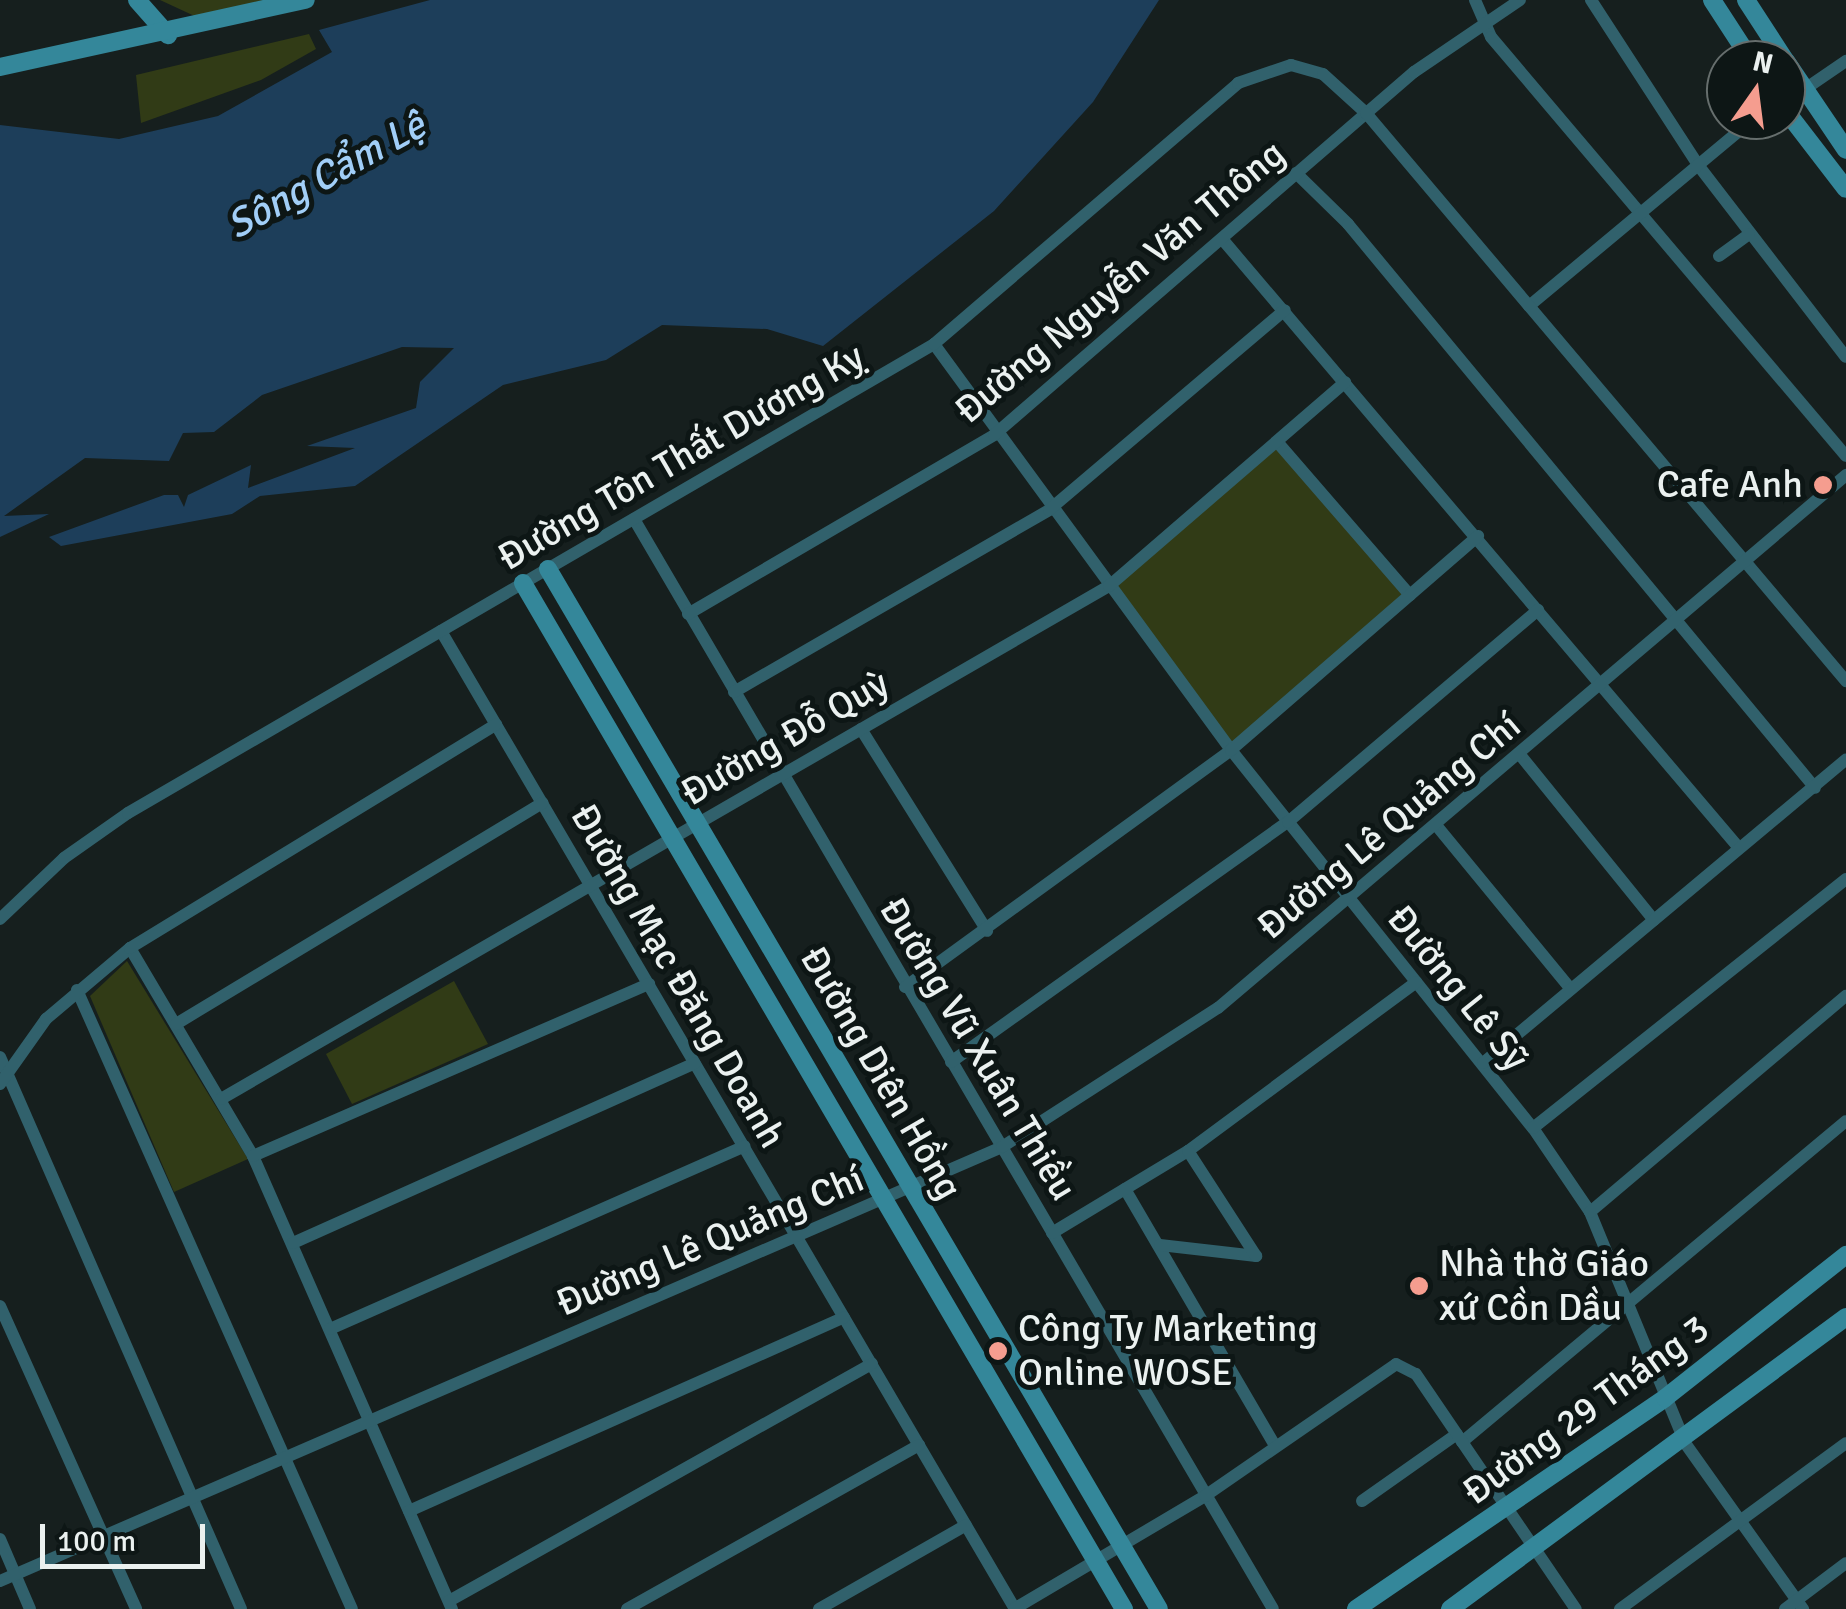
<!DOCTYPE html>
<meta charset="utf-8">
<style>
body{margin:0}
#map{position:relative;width:1846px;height:1609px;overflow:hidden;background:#161f1e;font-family:Signika,sans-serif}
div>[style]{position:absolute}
.green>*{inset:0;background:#313b16}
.water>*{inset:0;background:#1d3e5a}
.street>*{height:12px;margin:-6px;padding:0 6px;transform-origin:6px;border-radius:6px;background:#31616c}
.secondary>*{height:18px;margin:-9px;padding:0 9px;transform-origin:9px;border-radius:9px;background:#34879a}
.dots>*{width:28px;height:28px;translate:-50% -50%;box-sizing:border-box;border:5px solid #0d1615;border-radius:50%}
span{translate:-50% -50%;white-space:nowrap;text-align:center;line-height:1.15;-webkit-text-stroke:10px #0d1615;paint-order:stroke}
.street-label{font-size:38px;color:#ebf1f0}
.poi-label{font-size:38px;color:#ebf1f0}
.right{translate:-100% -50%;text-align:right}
.left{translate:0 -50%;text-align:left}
.water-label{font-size:40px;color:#a1cef7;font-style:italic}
.north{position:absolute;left:1706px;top:40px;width:100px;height:100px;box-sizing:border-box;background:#0d1615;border:2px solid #666e6d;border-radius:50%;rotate:14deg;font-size:28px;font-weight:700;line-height:40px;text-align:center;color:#ebf1f0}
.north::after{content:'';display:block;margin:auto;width:35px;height:45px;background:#f59d8f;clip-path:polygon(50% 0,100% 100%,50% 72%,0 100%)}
.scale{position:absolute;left:40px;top:1524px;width:165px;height:45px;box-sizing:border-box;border:5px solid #ebf1f0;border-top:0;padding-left:12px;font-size:30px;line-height:35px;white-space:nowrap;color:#ebf1f0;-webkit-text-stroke:8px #0d1615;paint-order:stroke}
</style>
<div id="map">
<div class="green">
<i style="clip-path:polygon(160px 0,275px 0,201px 19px)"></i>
<i style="clip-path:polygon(309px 34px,316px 49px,261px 80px,141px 123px,136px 75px)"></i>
<i style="clip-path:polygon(1279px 444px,1410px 595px,1231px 750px,1109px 586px)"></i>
<i style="clip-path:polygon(127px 961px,248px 1159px,174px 1192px,90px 996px)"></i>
<i style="clip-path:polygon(454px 981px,488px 1044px,352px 1104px,326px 1054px)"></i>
</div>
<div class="water">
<i style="clip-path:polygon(430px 0,1159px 0,1093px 102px,994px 211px,823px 346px,767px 329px,662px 325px,606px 360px,503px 385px,355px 486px,260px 496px,232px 514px,61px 546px,49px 537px,164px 495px,178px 495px,184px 507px,188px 495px,251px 465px,248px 488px,355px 448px,307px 446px,416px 408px,420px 382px,454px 348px,402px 347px,262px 395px,214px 432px,183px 433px,169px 461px,85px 458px,4px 516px,49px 514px,0 537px,0 125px,119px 139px,218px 116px,332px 52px,319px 30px)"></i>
</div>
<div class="street">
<i style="left:1475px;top:0;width:40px;rotate:66.6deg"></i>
<i style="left:1491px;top:37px;width:549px;rotate:49.73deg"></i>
<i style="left:1591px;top:0;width:197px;rotate:57deg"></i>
<i style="left:1698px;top:165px;width:242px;rotate:52.4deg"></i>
<i style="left:1805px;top:89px;width:50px;rotate:-34.3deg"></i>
<i style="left:1296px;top:173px;width:73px;rotate:44.4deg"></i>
<i style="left:1348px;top:224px;width:732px;rotate:50.37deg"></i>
<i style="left:1223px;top:240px;width:797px;rotate:49.68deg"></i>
<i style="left:1719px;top:256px;width:37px;rotate:-36deg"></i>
<i style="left:1529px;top:306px;width:290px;rotate:-39.8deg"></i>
<i style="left:934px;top:344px;width:503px;rotate:53.81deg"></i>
<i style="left:1231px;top:750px;width:484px;rotate:51.4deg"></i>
<i style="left:1533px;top:1128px;width:102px;rotate:55.8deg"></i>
<i style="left:1590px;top:1212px;width:250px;rotate:67.6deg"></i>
<i style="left:1685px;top:1443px;width:204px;rotate:54.6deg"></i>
<i style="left:1279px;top:444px;width:200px;rotate:49.1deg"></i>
<i style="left:634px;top:519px;width:1263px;rotate:59.62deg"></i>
<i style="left:688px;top:614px;width:355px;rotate:-30.3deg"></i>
<i style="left:994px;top:435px;width:555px;rotate:-40.84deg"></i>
<i style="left:1414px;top:72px;width:128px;rotate:-34.2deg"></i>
<i style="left:441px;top:631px;width:1134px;rotate:59.59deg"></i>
<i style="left:734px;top:692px;width:364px;rotate:-30deg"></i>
<i style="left:1049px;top:510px;width:309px;rotate:-40.3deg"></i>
<i style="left:861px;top:729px;width:238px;rotate:58deg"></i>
<i style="left:1521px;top:756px;width:211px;rotate:51deg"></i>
<i style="left:1436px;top:825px;width:211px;rotate:50.6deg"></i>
<i style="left:0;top:919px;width:88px;rotate:-43.6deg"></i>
<i style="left:64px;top:858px;width:78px;rotate:-35.1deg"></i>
<i style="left:128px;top:813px;width:933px;rotate:-30.19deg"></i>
<i style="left:934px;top:344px;width:401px;rotate:-40.6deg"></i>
<i style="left:1238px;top:83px;width:56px;rotate:-18.8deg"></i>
<i style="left:1291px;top:65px;width:33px;rotate:16deg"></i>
<i style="left:1323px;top:74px;width:58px;rotate:42.2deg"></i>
<i style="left:1366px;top:113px;width:744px;rotate:49.8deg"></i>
<i style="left:130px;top:948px;width:242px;rotate:59.4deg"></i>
<i style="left:253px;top:1156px;width:495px;rotate:66.3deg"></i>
<i style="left:905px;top:987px;width:403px;rotate:-36deg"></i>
<i style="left:1231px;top:750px;width:327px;rotate:-40.9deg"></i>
<i style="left:77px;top:990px;width:677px;rotate:66.05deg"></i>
<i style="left:176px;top:1024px;width:428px;rotate:-31.1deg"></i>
<i style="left:0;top:1057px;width:602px;rotate:66.41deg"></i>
<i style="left:951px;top:1062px;width:414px;rotate:-35.5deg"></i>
<i style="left:1288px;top:822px;width:328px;rotate:-40.3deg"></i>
<i style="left:1483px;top:1063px;width:473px;rotate:-39.9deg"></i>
<i style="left:0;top:1084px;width:80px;rotate:-54.7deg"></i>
<i style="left:46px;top:1019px;width:110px;rotate:-40.2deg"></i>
<i style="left:130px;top:948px;width:429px;rotate:-31.4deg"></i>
<i style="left:221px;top:1099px;width:1026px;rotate:-30.02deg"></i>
<i style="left:1109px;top:586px;width:312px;rotate:-40.8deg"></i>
<i style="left:1533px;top:1128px;width:400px;rotate:-38.5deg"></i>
<i style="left:253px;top:1156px;width:432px;rotate:-23.5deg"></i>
<i style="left:1125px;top:1189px;width:298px;rotate:59.7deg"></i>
<i style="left:1590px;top:1212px;width:335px;rotate:-40.2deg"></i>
<i style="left:1052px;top:1233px;width:159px;rotate:-31.1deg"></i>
<i style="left:1188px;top:1151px;width:284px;rotate:-36.5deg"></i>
<i style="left:293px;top:1243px;width:440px;rotate:-24.1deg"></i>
<i style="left:1160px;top:1245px;width:97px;rotate:6.5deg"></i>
<i style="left:1256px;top:1256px;width:125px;rotate:-122.9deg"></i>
<i style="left:0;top:1306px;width:332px;rotate:65.8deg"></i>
<i style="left:330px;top:1329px;width:453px;rotate:-23.8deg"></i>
<i style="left:1462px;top:1442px;width:500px;rotate:-39.89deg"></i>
<i style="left:1362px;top:1501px;width:116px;rotate:-35.2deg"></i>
<i style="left:409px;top:1511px;width:476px;rotate:-24deg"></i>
<i style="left:0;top:1539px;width:76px;rotate:66.8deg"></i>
<i style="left:0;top:1581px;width:1092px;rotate:-23.42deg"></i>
<i style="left:1002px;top:1147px;width:257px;rotate:-32.8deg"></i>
<i style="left:1218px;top:1008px;width:824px;rotate:-40.32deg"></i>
<i style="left:449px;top:1601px;width:485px;rotate:-29.3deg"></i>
<i style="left:627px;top:1609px;width:335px;rotate:-29.3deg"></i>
<i style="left:819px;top:1609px;width:169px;rotate:-29.7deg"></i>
<i style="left:1014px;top:1609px;width:222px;rotate:-30.6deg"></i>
<i style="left:1205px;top:1496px;width:232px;rotate:-34.6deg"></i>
<i style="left:1396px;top:1364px;width:22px;rotate:27deg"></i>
<i style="left:1416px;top:1374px;width:284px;rotate:55.8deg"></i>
<i style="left:1620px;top:1609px;width:280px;rotate:-36.3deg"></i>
<i style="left:1785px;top:1609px;width:76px;rotate:-37deg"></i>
</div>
<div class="secondary">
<i style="left:137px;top:0;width:47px;rotate:48.5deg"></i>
<i style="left:1712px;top:0;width:72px;rotate:57deg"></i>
<i style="left:1746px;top:0;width:72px;rotate:57deg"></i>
<i style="left:1786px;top:61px;width:107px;rotate:56deg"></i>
<i style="left:0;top:67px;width:313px;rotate:-12.4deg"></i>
<i style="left:1786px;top:111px;width:98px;rotate:52.4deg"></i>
<i style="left:548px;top:569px;width:1206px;rotate:59.57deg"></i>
<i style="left:523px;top:583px;width:1189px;rotate:59.64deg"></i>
<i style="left:1356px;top:1609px;width:374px;rotate:-34.3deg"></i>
<i style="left:1665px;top:1398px;width:231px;rotate:-38.3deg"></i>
<i style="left:1450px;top:1609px;width:492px;rotate:-36.4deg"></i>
</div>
<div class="dots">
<i style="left:1823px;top:485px;background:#f59d8f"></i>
<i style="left:1419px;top:1286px;background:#f59d8f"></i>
<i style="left:998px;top:1351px;background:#f59d8f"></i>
</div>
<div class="street-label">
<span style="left:1120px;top:282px;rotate:-40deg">Đường Nguyễn Văn Thông</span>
<span style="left:681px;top:457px;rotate:-30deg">Đường Tôn Thất Dương Kỵ</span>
<span style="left:785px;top:738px;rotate:-30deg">Đường Đỗ Quỳ</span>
<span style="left:1389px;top:826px;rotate:-40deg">Đường Lê Quảng Chí</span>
<span style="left:678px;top:976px;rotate:60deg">Đường Mạc Đăng Doanh</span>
<span style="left:1458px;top:988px;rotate:51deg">Đường Lê Sỹ</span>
<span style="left:978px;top:1049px;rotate:59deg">Đường Vũ Xuân Thiều</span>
<span style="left:881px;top:1073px;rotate:60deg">Đường Diên Hồng</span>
<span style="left:710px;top:1241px;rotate:-23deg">Đường Lê Quảng Chí</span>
<span style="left:1586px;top:1410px;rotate:-36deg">Đường 29 Tháng 3</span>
</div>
<div class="poi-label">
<span class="right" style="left:1803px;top:485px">Cafe Anh</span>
<span class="left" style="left:1439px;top:1286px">Nhà thờ Giáo<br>xứ Cồn Dầu</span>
<span class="left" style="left:1018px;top:1351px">Công Ty Marketing<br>Online WOSE</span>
</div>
<div class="water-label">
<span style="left:326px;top:175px;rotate:-29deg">Sông Cẩm Lệ</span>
</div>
<div class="north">N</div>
<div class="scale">100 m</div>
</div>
